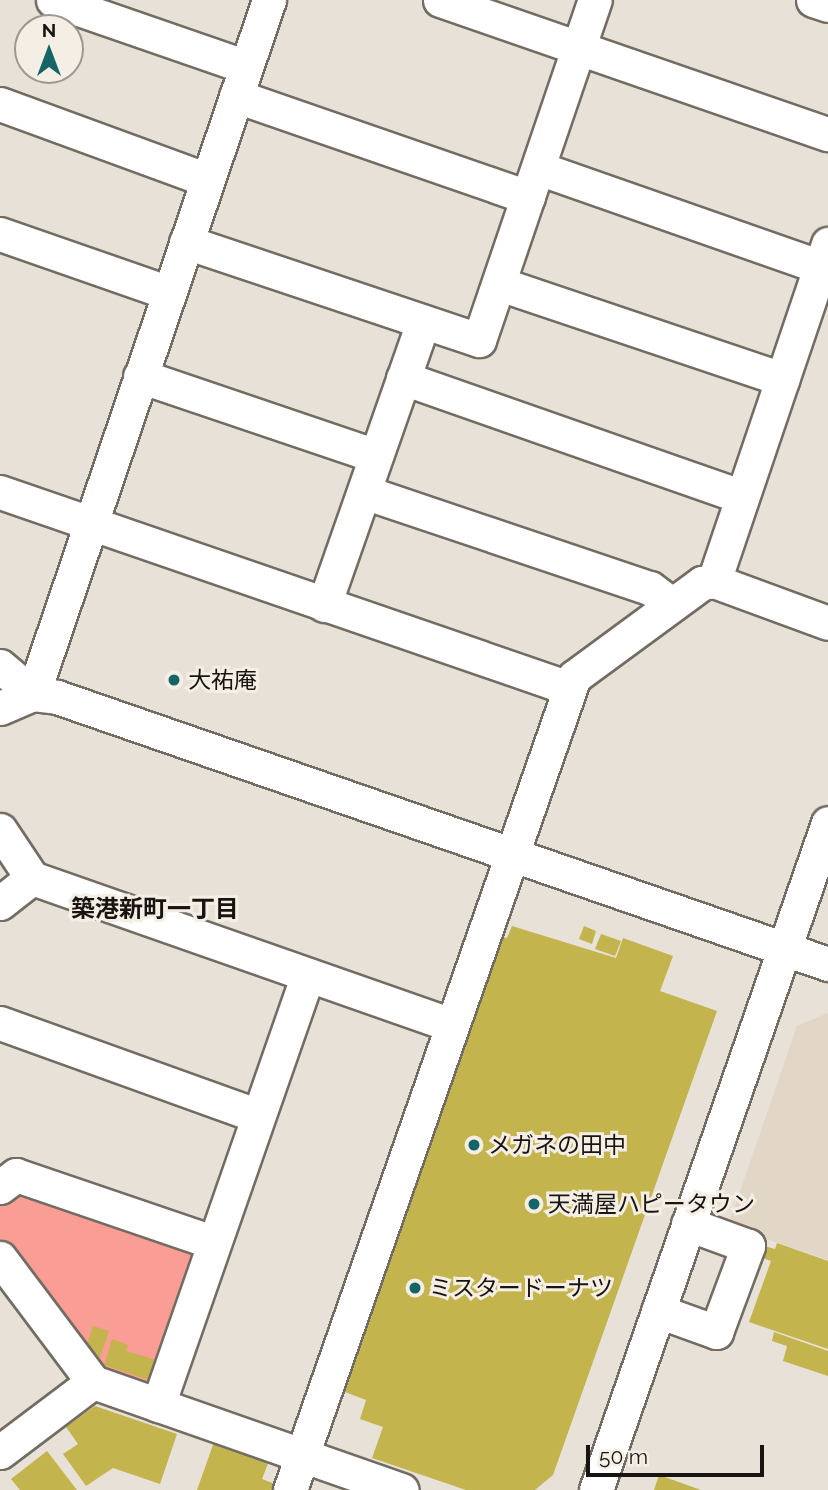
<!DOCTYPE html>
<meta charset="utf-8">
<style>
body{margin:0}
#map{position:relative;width:828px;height:1490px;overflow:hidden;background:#e8e1d7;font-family:Raleway,"Noto Sans JP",sans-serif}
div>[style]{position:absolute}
.built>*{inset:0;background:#e2d6c6}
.green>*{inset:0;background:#fa9d94}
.building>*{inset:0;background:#c4b44d}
.roads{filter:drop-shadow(2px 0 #726c63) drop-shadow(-2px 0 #726c63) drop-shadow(0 2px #726c63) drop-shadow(0 -2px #726c63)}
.minor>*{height:33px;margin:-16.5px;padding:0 16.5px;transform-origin:16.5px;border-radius:16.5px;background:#fff}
.dots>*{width:19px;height:19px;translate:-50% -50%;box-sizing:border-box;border:4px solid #f5eee4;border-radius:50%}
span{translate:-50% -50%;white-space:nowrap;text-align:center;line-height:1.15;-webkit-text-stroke:6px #f5eee4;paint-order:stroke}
.poi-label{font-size:23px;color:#171411}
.left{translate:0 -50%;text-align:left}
.neighbourhood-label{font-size:24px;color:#171411;font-weight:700}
.north{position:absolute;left:14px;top:14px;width:70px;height:70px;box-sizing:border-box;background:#f5eee4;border:2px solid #9c9790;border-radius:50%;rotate:0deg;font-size:19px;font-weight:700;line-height:28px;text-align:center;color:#171411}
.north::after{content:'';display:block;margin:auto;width:24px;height:32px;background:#156468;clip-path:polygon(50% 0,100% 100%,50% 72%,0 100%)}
.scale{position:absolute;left:586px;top:1445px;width:178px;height:32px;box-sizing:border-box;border:4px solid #171411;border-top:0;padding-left:9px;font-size:21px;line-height:24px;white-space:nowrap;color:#171411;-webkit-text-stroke:5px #f5eee4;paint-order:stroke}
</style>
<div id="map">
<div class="built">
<i style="clip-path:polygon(828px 1013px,828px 1260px,728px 1226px,797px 1026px)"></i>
</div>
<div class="green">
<i style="clip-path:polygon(18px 1190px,193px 1249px,197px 1261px,155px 1380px,144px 1385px,92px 1368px,0 1244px,0 1202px)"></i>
</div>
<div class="building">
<i style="clip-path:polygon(512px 926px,616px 958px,623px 938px,673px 956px,660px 991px,717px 1011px,553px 1475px,535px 1490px,466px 1490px,372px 1458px,383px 1427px,360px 1419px,366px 1400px,345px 1392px,503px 937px,507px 938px)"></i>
<i style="clip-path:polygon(584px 926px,596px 931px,592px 944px,579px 939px)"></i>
<i style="clip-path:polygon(601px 934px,621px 941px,615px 956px,595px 949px)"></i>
<i style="clip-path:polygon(777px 1243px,828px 1261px,828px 1349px,749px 1322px,771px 1261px,760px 1257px,764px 1246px,775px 1249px)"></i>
<i style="clip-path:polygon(93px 1326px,109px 1331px,100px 1358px,84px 1353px)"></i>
<i style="clip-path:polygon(774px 1332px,828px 1351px,828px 1376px,783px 1361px,787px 1346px,772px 1341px)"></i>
<i style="clip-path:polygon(112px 1339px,128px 1345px,126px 1351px,156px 1360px,149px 1380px,104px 1365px)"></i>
<i style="clip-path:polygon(95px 1406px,177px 1434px,160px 1484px,113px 1468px,86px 1486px,63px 1454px,78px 1444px,66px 1427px)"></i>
<i style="clip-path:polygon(214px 1442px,269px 1461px,262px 1479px,275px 1484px,273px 1490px,197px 1490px)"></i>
<i style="clip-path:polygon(47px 1451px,77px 1490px,20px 1490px,11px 1479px)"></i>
<i style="clip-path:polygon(659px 1475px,701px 1490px,654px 1490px)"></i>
</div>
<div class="roads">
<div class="minor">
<i style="left:53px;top:0;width:204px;rotate:19.1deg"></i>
<i style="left:440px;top:0;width:410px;rotate:19.1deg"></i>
<i style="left:813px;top:0;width:16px;rotate:18deg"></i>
<i style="left:236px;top:96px;width:309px;rotate:19.1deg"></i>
<i style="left:0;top:104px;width:221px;rotate:20.1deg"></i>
<i style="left:538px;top:168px;width:299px;rotate:19.3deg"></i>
<i style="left:0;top:234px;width:179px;rotate:19.2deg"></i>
<i style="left:186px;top:242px;width:309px;rotate:18.5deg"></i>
<i style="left:479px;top:340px;width:359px;rotate:-71.2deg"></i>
<i style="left:500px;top:284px;width:298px;rotate:18.6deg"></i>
<i style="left:140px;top:376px;width:249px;rotate:18.7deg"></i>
<i style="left:403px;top:378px;width:359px;rotate:19.3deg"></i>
<i style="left:0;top:492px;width:602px;rotate:19.01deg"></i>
<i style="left:364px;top:492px;width:302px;rotate:18.6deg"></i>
<i style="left:650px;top:588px;width:26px;rotate:37deg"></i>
<i style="left:714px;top:581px;width:356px;rotate:-71.3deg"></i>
<i style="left:324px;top:605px;width:300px;rotate:-70.7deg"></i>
<i style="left:0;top:666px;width:43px;rotate:40.3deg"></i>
<i style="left:33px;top:694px;width:733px;rotate:-71.22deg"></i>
<i style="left:0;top:708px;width:36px;rotate:-23deg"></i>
<i style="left:33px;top:694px;width:24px;rotate:7deg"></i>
<i style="left:57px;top:697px;width:816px;rotate:19.1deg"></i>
<i style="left:0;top:830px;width:58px;rotate:56.3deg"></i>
<i style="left:32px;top:878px;width:445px;rotate:19.3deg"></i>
<i style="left:0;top:903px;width:41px;rotate:-38deg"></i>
<i style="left:0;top:1023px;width:272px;rotate:19.8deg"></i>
<i style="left:0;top:1187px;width:20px;rotate:-37deg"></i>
<i style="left:16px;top:1175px;width:208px;rotate:18.8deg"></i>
<i style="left:0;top:1258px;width:155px;rotate:53.1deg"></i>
<i style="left:93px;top:1382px;width:327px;rotate:19.3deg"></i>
<i style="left:658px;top:1311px;width:62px;rotate:19.9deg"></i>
<i style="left:716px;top:1332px;width:92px;rotate:-69.6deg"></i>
<i style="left:748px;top:1246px;width:64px;rotate:-159.9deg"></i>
<i style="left:158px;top:1405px;width:455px;rotate:-70.8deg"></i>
<i style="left:0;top:1452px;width:116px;rotate:-37deg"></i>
<i style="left:290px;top:1490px;width:861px;rotate:-70.74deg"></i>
<i style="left:574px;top:677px;width:159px;rotate:-36.3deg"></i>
<i style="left:702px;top:583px;width:12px;rotate:-9deg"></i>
<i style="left:714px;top:581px;width:121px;rotate:20.2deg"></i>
<i style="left:596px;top:1490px;width:706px;rotate:-70.82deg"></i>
</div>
</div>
<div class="dots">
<i style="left:174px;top:680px;background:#156468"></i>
<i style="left:474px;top:1145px;background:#156468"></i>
<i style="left:534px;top:1204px;background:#156468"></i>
<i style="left:415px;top:1288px;background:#156468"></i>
</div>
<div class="poi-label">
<span class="left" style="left:188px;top:680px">大祐庵</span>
<span class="left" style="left:488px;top:1145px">メガネの田中</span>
<span class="left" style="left:548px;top:1204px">天満屋ハピータウン</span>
<span class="left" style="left:429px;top:1288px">ミスタードーナツ</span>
</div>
<div class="neighbourhood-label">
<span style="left:155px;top:909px">築港新町一丁目</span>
</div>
<div class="north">N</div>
<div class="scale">50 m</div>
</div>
